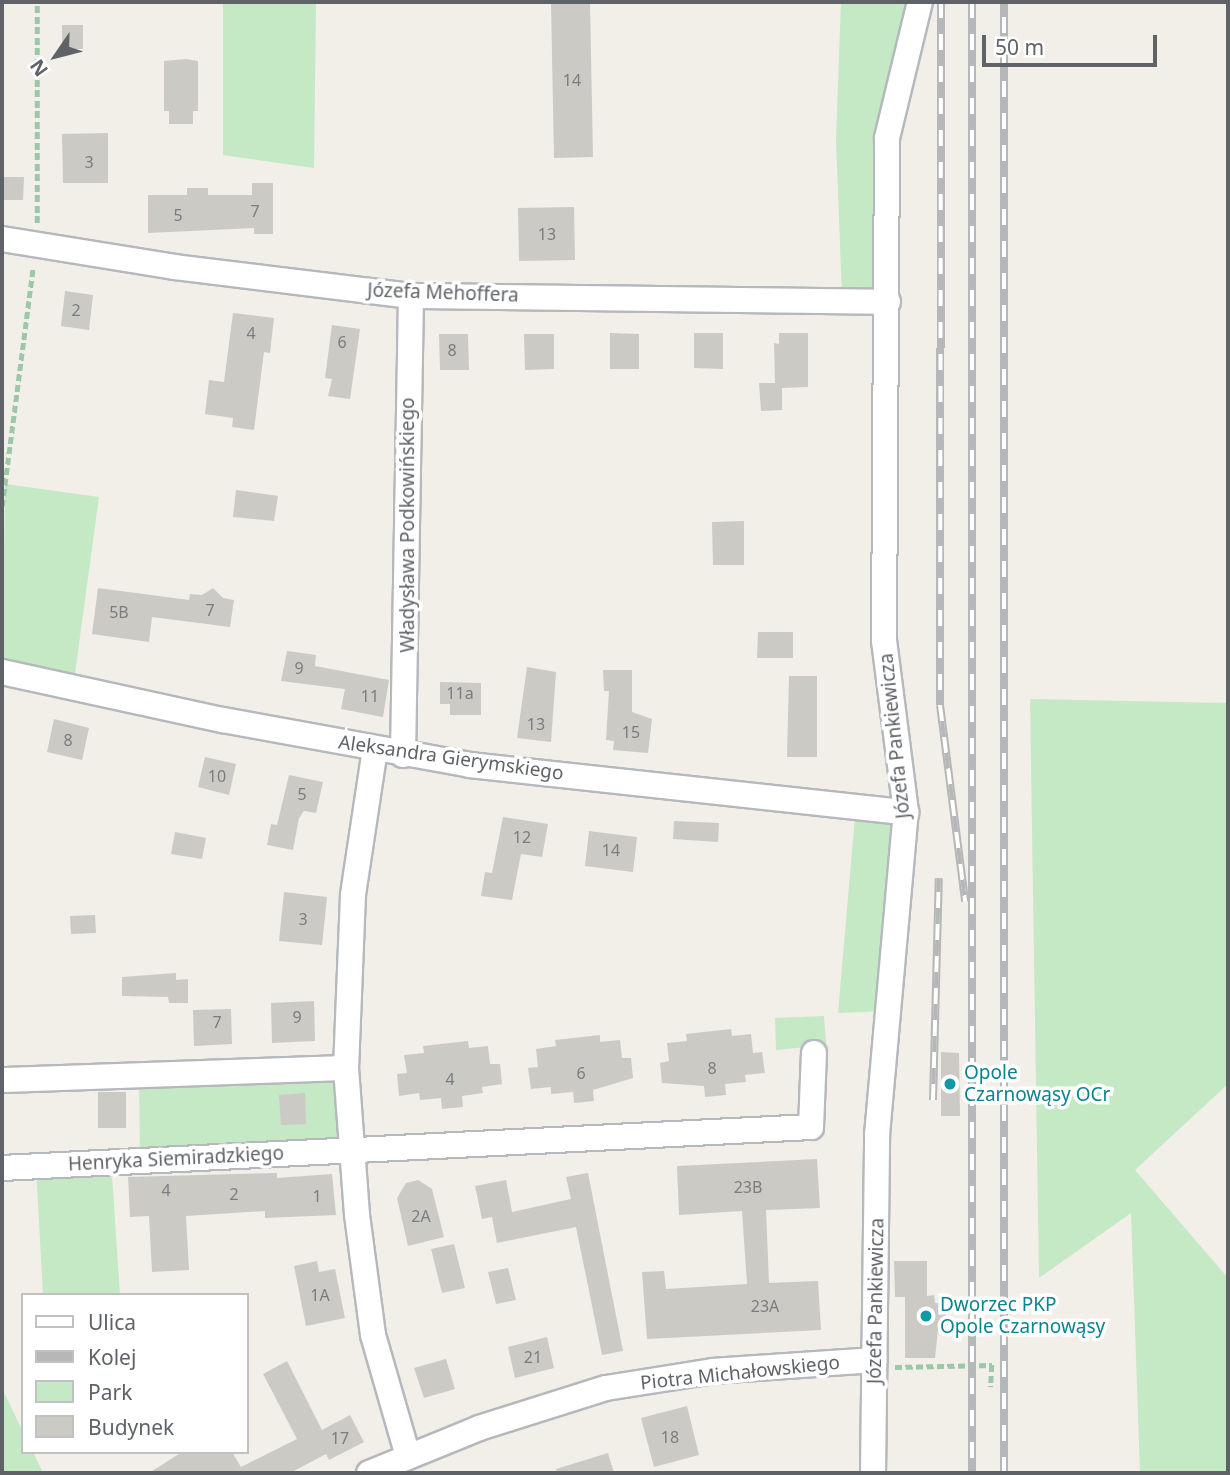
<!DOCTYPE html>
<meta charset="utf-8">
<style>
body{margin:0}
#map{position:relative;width:1230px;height:1475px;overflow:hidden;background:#f1efe8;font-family:"Noto Sans",sans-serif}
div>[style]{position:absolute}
.green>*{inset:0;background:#c5e8c5}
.building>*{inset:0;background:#cccac5}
.path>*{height:4.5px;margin-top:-2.25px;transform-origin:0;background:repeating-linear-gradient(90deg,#9cc7a9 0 7px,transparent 0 10.5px)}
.roads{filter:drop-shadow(2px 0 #b5b8bc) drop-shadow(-2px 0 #b5b8bc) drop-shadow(0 2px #b5b8bc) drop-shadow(0 -2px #b5b8bc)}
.minor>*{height:24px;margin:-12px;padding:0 12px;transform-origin:12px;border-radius:12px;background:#fff}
.rail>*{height:8px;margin-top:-4px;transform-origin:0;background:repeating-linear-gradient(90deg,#fff 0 16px,#b6b7b8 0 32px);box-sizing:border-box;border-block:2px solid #b6b7b8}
.dots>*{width:19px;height:19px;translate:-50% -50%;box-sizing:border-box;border:4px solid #fff;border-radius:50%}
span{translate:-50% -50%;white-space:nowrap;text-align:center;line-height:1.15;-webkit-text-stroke:7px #fff;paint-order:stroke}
.number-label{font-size:16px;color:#7a7d7f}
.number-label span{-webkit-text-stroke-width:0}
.street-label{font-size:19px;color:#5f6368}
.culture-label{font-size:19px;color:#0d838f}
.left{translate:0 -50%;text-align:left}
.frame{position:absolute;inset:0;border:4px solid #5f6368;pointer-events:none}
.legend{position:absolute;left:21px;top:1293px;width:228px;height:161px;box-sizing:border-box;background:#fff;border:2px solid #bfc1c3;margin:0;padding:9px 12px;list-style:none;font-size:21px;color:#5f6368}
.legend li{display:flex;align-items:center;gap:14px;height:35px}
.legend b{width:35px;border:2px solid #bfc1c3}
.north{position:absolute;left:21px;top:21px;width:70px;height:70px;-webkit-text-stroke:5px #fff;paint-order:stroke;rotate:235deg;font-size:19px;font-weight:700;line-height:28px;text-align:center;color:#5f6368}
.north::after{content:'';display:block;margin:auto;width:24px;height:32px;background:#5f6368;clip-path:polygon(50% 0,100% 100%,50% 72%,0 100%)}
.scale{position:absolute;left:982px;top:35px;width:175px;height:32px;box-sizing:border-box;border:4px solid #5f6368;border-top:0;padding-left:9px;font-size:21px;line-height:24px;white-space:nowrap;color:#5f6368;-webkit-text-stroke:5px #fff;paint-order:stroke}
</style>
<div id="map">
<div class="green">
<i style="clip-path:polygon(223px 2px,316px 2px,314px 168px,223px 155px)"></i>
<i style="clip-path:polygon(841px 2px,920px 2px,903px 80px,888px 302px,842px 298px,836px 139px)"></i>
<i style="clip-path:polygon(5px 484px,99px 497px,73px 688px,2px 672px)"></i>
<i style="clip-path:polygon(1030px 699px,1228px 703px,1228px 1084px,1135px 1170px,1228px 1278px,1228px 1473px,1140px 1473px,1131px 1213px,1039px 1278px)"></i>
<i style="clip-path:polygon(856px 805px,906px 812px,888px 1011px,838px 1013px)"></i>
<i style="clip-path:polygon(824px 1016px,826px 1045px,776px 1050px,775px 1018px)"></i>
<i style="clip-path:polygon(346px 1068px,351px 1151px,140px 1159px,139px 1075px)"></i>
<i style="clip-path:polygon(111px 1161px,120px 1295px,43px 1295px,36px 1166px)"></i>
<i style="clip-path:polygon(2px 1388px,23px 1432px,23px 1452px,33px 1452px,43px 1473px,2px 1473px)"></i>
</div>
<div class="building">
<i style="clip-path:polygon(551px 2px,590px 2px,593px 157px,554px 158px)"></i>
<i style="clip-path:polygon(62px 25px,83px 25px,83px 49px,62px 49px)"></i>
<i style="clip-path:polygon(186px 59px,198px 61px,198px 111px,193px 111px,193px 124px,169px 124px,169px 111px,164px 111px,164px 61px)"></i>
<i style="clip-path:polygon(108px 133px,108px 183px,63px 183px,62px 134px)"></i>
<i style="clip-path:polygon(2px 177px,24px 177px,23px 200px,2px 200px)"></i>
<i style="clip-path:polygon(252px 183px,273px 183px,273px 234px,254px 234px,254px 228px,148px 233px,148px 195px,187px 195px,187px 188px,208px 188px,208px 195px,252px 195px)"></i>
<i style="clip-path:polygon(574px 207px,575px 260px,519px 261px,518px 208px)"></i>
<i style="clip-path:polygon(65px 291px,93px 295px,89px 330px,61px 326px)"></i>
<i style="clip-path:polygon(233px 313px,274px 318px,270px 353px,264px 352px,254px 430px,232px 427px,233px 418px,205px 414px,209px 380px,224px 382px)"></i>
<i style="clip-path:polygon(332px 325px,360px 329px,350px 399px,328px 396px,332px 379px,325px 378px)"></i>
<i style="clip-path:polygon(610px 333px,639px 334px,639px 369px,610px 369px)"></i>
<i style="clip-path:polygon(694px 333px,723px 333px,723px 369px,694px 368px)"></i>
<i style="clip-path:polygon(779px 333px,808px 333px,808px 387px,782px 388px,782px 410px,761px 411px,759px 383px,775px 383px,774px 343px,779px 344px)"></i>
<i style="clip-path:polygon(439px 334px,468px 334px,469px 370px,440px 370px)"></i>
<i style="clip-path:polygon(524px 334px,554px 334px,554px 369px,525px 370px)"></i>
<i style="clip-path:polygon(236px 490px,278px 496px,274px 521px,233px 517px)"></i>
<i style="clip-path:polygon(744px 521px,744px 565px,713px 565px,712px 522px)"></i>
<i style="clip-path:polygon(98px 588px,189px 600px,190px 594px,202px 595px,213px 588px,223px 598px,234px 600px,230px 627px,152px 617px,149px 642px,92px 634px)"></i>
<i style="clip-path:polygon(758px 632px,793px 632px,793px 658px,757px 658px)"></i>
<i style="clip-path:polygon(287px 651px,316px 655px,315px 666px,389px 680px,383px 717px,341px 709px,345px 689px,281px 681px)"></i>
<i style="clip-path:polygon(527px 667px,556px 672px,551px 742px,517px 738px)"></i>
<i style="clip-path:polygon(603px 670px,632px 670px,632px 712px,652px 719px,648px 753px,613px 750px,614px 741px,606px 740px,609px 691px,604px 691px)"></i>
<i style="clip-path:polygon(789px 676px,817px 676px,817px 757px,787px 757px)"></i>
<i style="clip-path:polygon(440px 682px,481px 683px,481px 715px,450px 715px,450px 704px,440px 704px)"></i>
<i style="clip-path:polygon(54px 719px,89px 728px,82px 760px,47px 752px)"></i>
<i style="clip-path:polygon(205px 757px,236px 764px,229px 795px,198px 787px)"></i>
<i style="clip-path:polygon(289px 775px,323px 782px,316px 813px,304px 811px,299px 818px,293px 850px,267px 845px,271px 824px,277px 825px)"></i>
<i style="clip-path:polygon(503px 817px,548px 824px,542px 857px,521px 854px,512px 900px,481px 896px,485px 872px,492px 873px)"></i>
<i style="clip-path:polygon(674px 821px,719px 823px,718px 842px,673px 839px)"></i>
<i style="clip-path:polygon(589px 831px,637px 837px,633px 872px,585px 866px)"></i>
<i style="clip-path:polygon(175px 832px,206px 838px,202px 859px,171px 854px)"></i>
<i style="clip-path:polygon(284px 892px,327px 897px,322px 945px,279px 941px)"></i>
<i style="clip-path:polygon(95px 915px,96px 933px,71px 934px,70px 916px)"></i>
<i style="clip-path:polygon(176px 973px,176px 980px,188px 979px,188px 1003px,169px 1003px,168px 997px,122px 996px,122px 977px)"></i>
<i style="clip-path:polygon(314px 1001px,315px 1041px,272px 1043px,271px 1003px)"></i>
<i style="clip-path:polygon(231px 1009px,232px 1044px,194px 1046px,193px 1010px)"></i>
<i style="clip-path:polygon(731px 1029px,732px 1036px,751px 1034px,753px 1053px,762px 1052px,765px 1073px,745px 1075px,746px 1082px,725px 1084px,726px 1095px,705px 1097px,704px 1086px,662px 1083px,660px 1063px,669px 1061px,667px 1043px,687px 1041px,686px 1034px)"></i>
<i style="clip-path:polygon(600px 1035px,600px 1042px,620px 1040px,622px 1058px,631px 1058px,633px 1078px,593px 1090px,594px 1101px,574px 1103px,573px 1092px,551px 1094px,551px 1087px,531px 1089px,528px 1068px,538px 1067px,536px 1049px,556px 1046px,555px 1040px)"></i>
<i style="clip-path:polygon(468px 1041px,469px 1048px,488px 1046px,490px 1064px,500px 1064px,502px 1084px,482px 1087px,483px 1093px,462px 1096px,463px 1107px,442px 1109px,441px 1098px,420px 1100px,419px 1093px,399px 1096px,397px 1074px,407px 1073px,404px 1055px,424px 1053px,423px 1046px)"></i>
<i style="clip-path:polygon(941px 1052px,959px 1053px,960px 1116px,941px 1116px)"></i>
<i style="clip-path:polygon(98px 1092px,126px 1092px,126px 1128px,98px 1128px)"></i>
<i style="clip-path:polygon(305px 1093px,306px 1124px,281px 1125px,279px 1095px)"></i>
<i style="clip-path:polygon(817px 1159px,820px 1208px,766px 1210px,769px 1283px,818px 1281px,821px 1330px,647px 1339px,642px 1272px,664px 1271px,666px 1289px,747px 1284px,742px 1211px,679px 1215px,677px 1166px)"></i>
<i style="clip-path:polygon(277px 1173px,277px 1178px,332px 1174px,336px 1215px,265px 1218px,265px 1211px,186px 1216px,189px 1270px,152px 1272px,149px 1216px,130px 1217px,128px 1177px)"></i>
<i style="clip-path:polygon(588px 1173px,623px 1351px,602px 1355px,576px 1227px,497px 1243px,492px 1217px,482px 1219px,475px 1186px,506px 1180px,512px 1212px,571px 1199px,566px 1177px)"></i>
<i style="clip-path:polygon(418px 1180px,432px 1189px,444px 1237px,408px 1246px,397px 1198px,406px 1183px)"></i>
<i style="clip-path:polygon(454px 1244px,465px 1288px,442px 1293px,431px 1249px)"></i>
<i style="clip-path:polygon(317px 1261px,319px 1272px,335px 1269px,345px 1318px,306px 1326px,294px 1266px)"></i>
<i style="clip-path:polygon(894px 1261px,927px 1261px,927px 1296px,934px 1295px,935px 1303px,946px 1303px,946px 1330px,938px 1330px,935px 1358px,905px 1358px,905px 1297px,895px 1297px)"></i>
<i style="clip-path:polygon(508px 1268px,516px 1300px,496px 1304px,488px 1272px)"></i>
<i style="clip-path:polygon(547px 1337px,554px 1368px,515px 1378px,508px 1347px)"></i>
<i style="clip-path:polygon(446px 1359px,455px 1389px,424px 1398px,414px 1368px)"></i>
<i style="clip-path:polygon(287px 1361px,322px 1430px,350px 1415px,364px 1442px,329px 1460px,326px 1454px,290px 1473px,149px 1473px,182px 1452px,232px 1452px,241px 1467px,297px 1439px,263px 1374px)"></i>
<i style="clip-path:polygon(687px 1406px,699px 1455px,654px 1467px,641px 1418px)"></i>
<i style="clip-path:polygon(608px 1453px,614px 1473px,557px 1473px,556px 1469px)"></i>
</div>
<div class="path">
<i style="left:37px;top:223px;width:221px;rotate:-90deg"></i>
<i style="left:2px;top:506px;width:241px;rotate:-82.6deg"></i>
<i style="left:895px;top:1367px;width:97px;rotate:-1.2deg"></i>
<i style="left:992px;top:1365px;width:22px;rotate:93deg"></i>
</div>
<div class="roads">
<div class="minor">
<i style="left:2px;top:239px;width:175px;rotate:9.2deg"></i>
<i style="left:175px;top:267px;width:238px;rotate:7deg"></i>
<i style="left:411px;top:296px;width:477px;rotate:0.7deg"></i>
<i style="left:2px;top:672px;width:226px;rotate:12.3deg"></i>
<i style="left:223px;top:720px;width:251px;rotate:10.3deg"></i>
<i style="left:470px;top:765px;width:439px;rotate:6.2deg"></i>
<i style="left:375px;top:749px;width:148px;rotate:98.6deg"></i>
<i style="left:353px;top:895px;width:173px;rotate:92.3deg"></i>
<i style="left:346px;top:1068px;width:147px;rotate:85.7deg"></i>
<i style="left:357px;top:1215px;width:121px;rotate:82.4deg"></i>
<i style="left:373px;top:1335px;width:126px;rotate:73.9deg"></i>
<i style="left:403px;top:755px;width:459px;rotate:-89deg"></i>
<i style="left:2px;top:1080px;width:344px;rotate:-2deg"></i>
<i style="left:2px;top:1168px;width:810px;rotate:-2.9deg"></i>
<i style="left:811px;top:1127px;width:74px;rotate:-87.7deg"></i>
<i style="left:369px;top:1473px;width:119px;rotate:-22.2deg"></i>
<i style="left:479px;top:1428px;width:133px;rotate:-17.5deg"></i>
<i style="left:606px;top:1388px;width:108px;rotate:-9deg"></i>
<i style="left:713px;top:1371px;width:162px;rotate:-3.9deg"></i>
<i style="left:873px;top:1473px;width:338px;rotate:-89.3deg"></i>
<i style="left:877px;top:1135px;width:324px;rotate:-84.9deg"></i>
<i style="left:906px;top:812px;width:172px;rotate:-97.3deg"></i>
<i style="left:884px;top:641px;width:503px;rotate:-89.66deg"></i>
<i style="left:887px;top:138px;width:140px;rotate:-76.4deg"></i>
</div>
</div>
<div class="rail">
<i style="left:941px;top:2px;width:703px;rotate:90.08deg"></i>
<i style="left:940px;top:705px;width:198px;rotate:82.7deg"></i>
<i style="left:972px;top:2px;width:1471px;rotate:90deg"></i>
<i style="left:933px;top:1100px;width:222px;rotate:-88.5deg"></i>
<i style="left:1004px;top:1473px;width:1471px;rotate:-90deg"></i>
</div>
<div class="dots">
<i style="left:950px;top:1084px;background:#0f9aa8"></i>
<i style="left:926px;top:1316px;background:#0f9aa8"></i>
</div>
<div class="number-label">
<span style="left:572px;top:80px">14</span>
<span style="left:89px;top:162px">3</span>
<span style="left:255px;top:211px">7</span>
<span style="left:178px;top:215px">5</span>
<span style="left:547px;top:234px">13</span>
<span style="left:76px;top:310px">2</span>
<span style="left:251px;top:333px">4</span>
<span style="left:342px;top:342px">6</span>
<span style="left:452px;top:350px">8</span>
<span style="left:210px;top:610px">7</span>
<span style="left:119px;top:612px">5B</span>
<span style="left:299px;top:668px">9</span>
<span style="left:460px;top:693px">11a</span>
<span style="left:370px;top:696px">11</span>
<span style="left:536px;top:724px">13</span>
<span style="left:631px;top:732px">15</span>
<span style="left:68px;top:740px">8</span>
<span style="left:217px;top:776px">10</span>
<span style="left:302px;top:794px">5</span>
<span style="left:522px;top:837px">12</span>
<span style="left:611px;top:850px">14</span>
<span style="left:303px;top:919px">3</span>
<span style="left:297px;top:1017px">9</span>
<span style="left:217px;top:1022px">7</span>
<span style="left:712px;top:1068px">8</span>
<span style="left:581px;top:1073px">6</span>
<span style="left:450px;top:1079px">4</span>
<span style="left:748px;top:1187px">23B</span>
<span style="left:166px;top:1190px">4</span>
<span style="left:234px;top:1194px">2</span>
<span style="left:317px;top:1196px">1</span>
<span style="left:421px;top:1216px">2A</span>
<span style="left:320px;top:1295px">1A</span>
<span style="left:765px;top:1306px">23A</span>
<span style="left:533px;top:1357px">21</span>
<span style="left:670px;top:1437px">18</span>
<span style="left:340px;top:1438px">17</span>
</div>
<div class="street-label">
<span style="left:443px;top:293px;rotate:2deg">Józefa Mehoffera</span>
<span style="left:408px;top:525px;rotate:-90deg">Władysława Podkowińskiego</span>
<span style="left:895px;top:736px;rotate:-96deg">Józefa Pankiewicza</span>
<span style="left:451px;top:758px;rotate:8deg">Aleksandra Gierymskiego</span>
<span style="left:176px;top:1159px;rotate:-3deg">Henryka Siemiradzkiego</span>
<span style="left:876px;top:1301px;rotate:-89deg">Józefa Pankiewicza</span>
<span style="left:740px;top:1373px;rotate:-6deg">Piotra Michałowskiego</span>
</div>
<div class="culture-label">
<span class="left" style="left:964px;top:1084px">Opole<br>Czarnowąsy OCr</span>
<span class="left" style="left:940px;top:1316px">Dworzec PKP<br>Opole Czarnowąsy</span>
</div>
<div class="frame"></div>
<ul class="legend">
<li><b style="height:9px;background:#fff"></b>Ulica</li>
<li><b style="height:9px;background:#b6b7b8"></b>Kolej</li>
<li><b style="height:19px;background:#c5e8c5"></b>Park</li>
<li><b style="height:19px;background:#cccac5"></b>Budynek</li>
</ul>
<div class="north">N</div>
<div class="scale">50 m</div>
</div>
